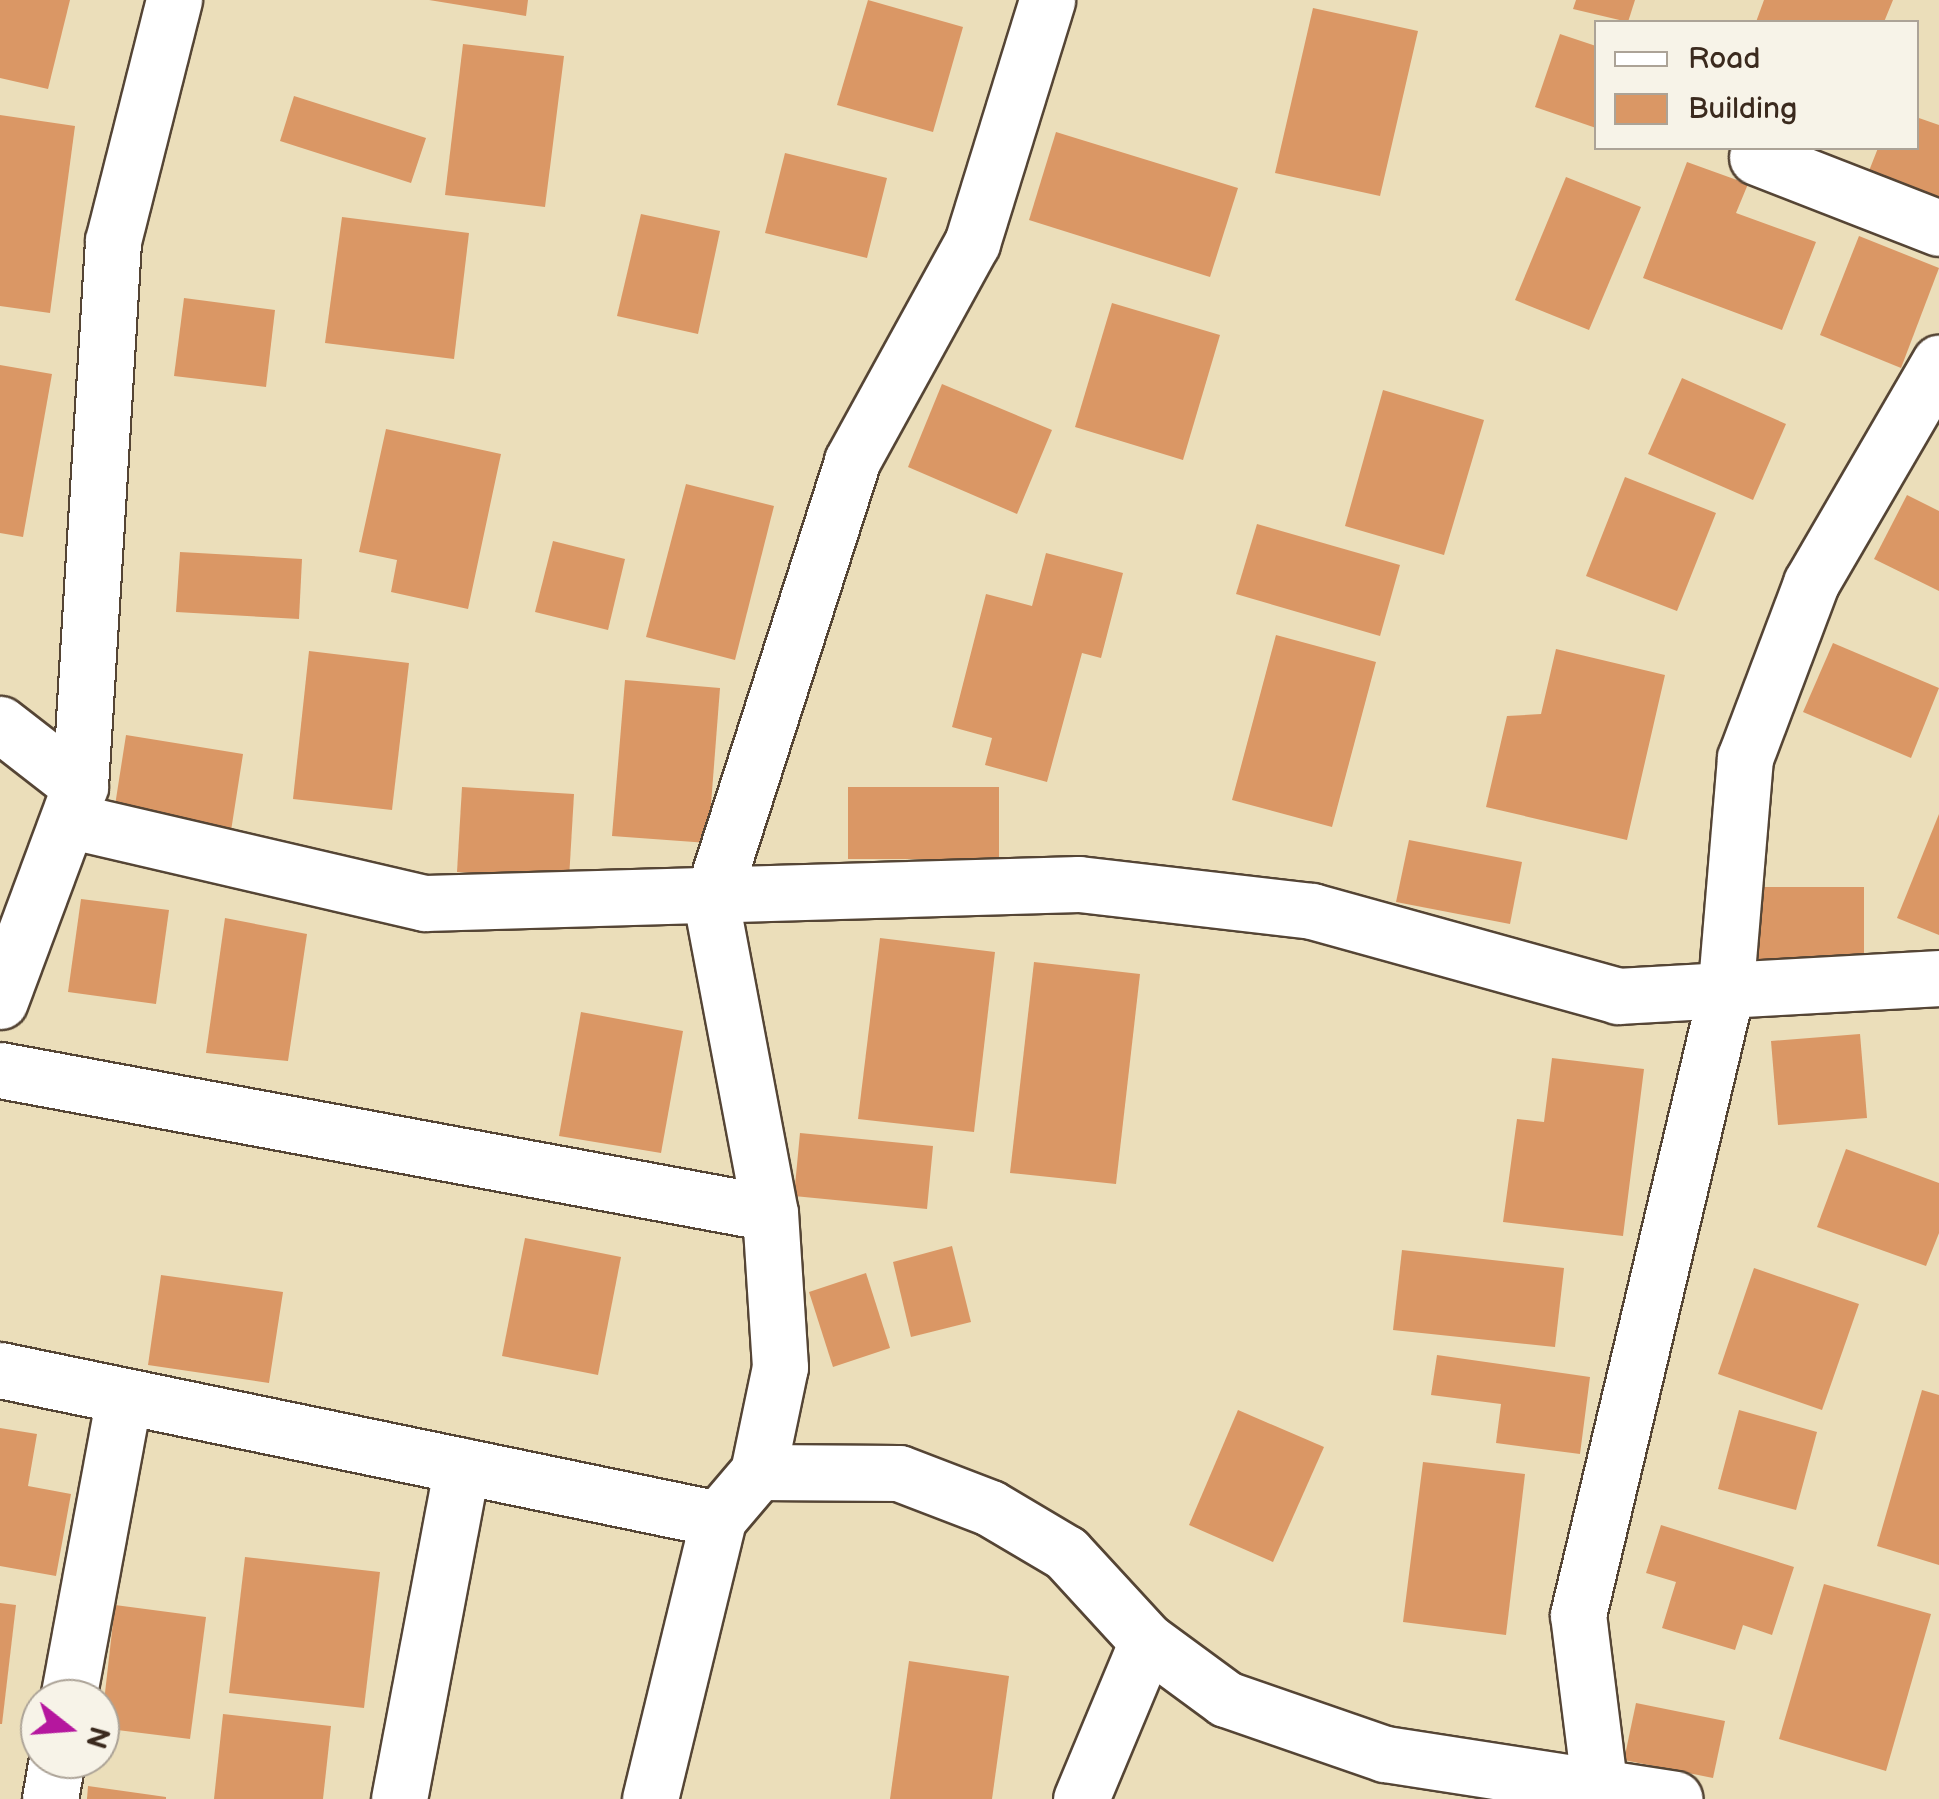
<!DOCTYPE html>
<style>
body{margin:0}
#map{position:relative;width:1939px;height:1799px;overflow:hidden;background:#ebdeba;font-family:"Balsamiq Sans",sans-serif}
div>[style]{position:absolute}
.building>*{inset:0;background:#da9765}
.roads{filter:drop-shadow(2px 0 #554535) drop-shadow(-2px 0 #554535) drop-shadow(0 2px #554535) drop-shadow(0 -2px #554535)}
.minor>*{height:55px;margin:-27.5px;padding:0 27.5px;transform-origin:27.5px;border-radius:27.5px;background:#fff}
span{translate:-50% -50%;white-space:nowrap;text-align:center;line-height:1.15;-webkit-text-stroke:8px #f7f3e8;paint-order:stroke}
.legend{position:absolute;left:1594px;top:20px;width:325px;height:130px;box-sizing:border-box;background:#f7f3e8;border:2px solid #aca397;margin:0;padding:12px 18px;list-style:none;font-size:30px;color:#3b2a1e}
.legend li{display:flex;align-items:center;gap:20px;height:50px}
.legend b{width:50px;border:2px solid #aca397}
.north{position:absolute;left:20px;top:1679px;width:100px;height:100px;box-sizing:border-box;background:#f7f3e8;border:2px solid #aca397;border-radius:50%;rotate:107deg;font-size:28px;font-weight:700;line-height:40px;text-align:center;color:#3b2a1e}
.north::after{content:'';display:block;margin:auto;width:35px;height:45px;background:#b5179e;clip-path:polygon(50% 0,100% 100%,50% 72%,0 100%)}
</style>
<div id="map">
<div class="building">
<i style="clip-path:polygon(0 0,70px 0,48px 89px,0 78px)"></i>
<i style="clip-path:polygon(429px 0,528px 0,526px 16px)"></i>
<i style="clip-path:polygon(868px 0,963px 27px,933px 132px,837px 105px)"></i>
<i style="clip-path:polygon(1576px 0,1635px 0,1628px 22px,1573px 9px)"></i>
<i style="clip-path:polygon(1764px 0,1893px 0,1884px 22px,1756px 22px)"></i>
<i style="clip-path:polygon(1313px 8px,1418px 31px,1380px 196px,1275px 173px)"></i>
<i style="clip-path:polygon(1560px 34px,1596px 46px,1596px 128px,1535px 107px)"></i>
<i style="clip-path:polygon(463px 44px,564px 56px,545px 207px,445px 195px)"></i>
<i style="clip-path:polygon(294px 96px,426px 138px,411px 183px,280px 141px)"></i>
<i style="clip-path:polygon(0 115px,75px 126px,50px 313px,0 306px)"></i>
<i style="clip-path:polygon(1916px 117px,1939px 125px,1939px 203px,1867px 176px,1878px 148px,1916px 148px)"></i>
<i style="clip-path:polygon(1056px 132px,1238px 188px,1210px 277px,1029px 220px)"></i>
<i style="clip-path:polygon(785px 153px,887px 178px,867px 258px,765px 233px)"></i>
<i style="clip-path:polygon(1687px 162px,1748px 184px,1736px 213px,1816px 242px,1782px 330px,1643px 278px)"></i>
<i style="clip-path:polygon(1566px 177px,1641px 207px,1589px 330px,1515px 300px)"></i>
<i style="clip-path:polygon(641px 214px,720px 231px,698px 334px,617px 316px)"></i>
<i style="clip-path:polygon(342px 217px,469px 233px,454px 359px,325px 343px)"></i>
<i style="clip-path:polygon(1859px 236px,1939px 268px,1901px 368px,1820px 335px)"></i>
<i style="clip-path:polygon(184px 298px,275px 310px,266px 387px,174px 376px)"></i>
<i style="clip-path:polygon(1112px 303px,1220px 335px,1183px 460px,1075px 427px)"></i>
<i style="clip-path:polygon(0 365px,52px 374px,23px 537px,0 533px)"></i>
<i style="clip-path:polygon(1682px 378px,1786px 424px,1753px 500px,1648px 454px)"></i>
<i style="clip-path:polygon(942px 384px,1052px 430px,1017px 514px,908px 467px)"></i>
<i style="clip-path:polygon(1383px 390px,1484px 420px,1444px 555px,1345px 526px)"></i>
<i style="clip-path:polygon(386px 429px,501px 454px,468px 609px,391px 592px,397px 560px,359px 552px)"></i>
<i style="clip-path:polygon(1625px 477px,1716px 513px,1677px 611px,1586px 576px)"></i>
<i style="clip-path:polygon(686px 484px,774px 506px,735px 660px,646px 637px)"></i>
<i style="clip-path:polygon(1907px 495px,1939px 511px,1939px 591px,1874px 559px)"></i>
<i style="clip-path:polygon(1257px 524px,1400px 565px,1380px 636px,1236px 594px)"></i>
<i style="clip-path:polygon(553px 541px,625px 559px,608px 630px,535px 612px)"></i>
<i style="clip-path:polygon(180px 552px,302px 559px,299px 619px,176px 612px)"></i>
<i style="clip-path:polygon(1046px 553px,1123px 573px,1101px 658px,1082px 653px,1047px 782px,985px 765px,992px 738px,952px 727px,986px 594px,1032px 606px)"></i>
<i style="clip-path:polygon(1276px 635px,1376px 662px,1332px 827px,1232px 800px)"></i>
<i style="clip-path:polygon(1833px 643px,1939px 688px,1911px 758px,1803px 712px)"></i>
<i style="clip-path:polygon(1556px 649px,1665px 675px,1627px 840px,1486px 807px,1507px 716px,1541px 714px)"></i>
<i style="clip-path:polygon(309px 651px,409px 663px,392px 810px,293px 799px)"></i>
<i style="clip-path:polygon(625px 680px,720px 688px,708px 843px,612px 836px)"></i>
<i style="clip-path:polygon(126px 735px,243px 754px,231px 831px,114px 812px)"></i>
<i style="clip-path:polygon(462px 787px,574px 794px,569px 879px,457px 872px)"></i>
<i style="clip-path:polygon(848px 787px,999px 787px,999px 859px,848px 859px)"></i>
<i style="clip-path:polygon(1939px 814px,1939px 935px,1897px 918px)"></i>
<i style="clip-path:polygon(1409px 840px,1522px 862px,1510px 924px,1396px 902px)"></i>
<i style="clip-path:polygon(1759px 887px,1864px 887px,1864px 969px,1758px 968px)"></i>
<i style="clip-path:polygon(81px 899px,169px 910px,156px 1004px,68px 992px)"></i>
<i style="clip-path:polygon(225px 918px,307px 934px,288px 1061px,206px 1053px)"></i>
<i style="clip-path:polygon(880px 938px,995px 952px,974px 1132px,858px 1119px)"></i>
<i style="clip-path:polygon(1034px 962px,1140px 974px,1116px 1184px,1010px 1173px)"></i>
<i style="clip-path:polygon(581px 1012px,683px 1031px,661px 1153px,559px 1136px)"></i>
<i style="clip-path:polygon(1860px 1034px,1867px 1118px,1778px 1125px,1771px 1041px)"></i>
<i style="clip-path:polygon(1552px 1058px,1644px 1069px,1623px 1236px,1503px 1222px,1517px 1119px,1544px 1122px)"></i>
<i style="clip-path:polygon(800px 1133px,933px 1146px,927px 1209px,794px 1196px)"></i>
<i style="clip-path:polygon(1846px 1149px,1939px 1183px,1939px 1233px,1926px 1266px,1817px 1227px)"></i>
<i style="clip-path:polygon(525px 1238px,621px 1257px,598px 1375px,502px 1356px)"></i>
<i style="clip-path:polygon(952px 1246px,971px 1322px,911px 1337px,893px 1262px)"></i>
<i style="clip-path:polygon(1402px 1250px,1564px 1268px,1555px 1347px,1393px 1330px)"></i>
<i style="clip-path:polygon(1754px 1268px,1859px 1304px,1822px 1410px,1718px 1374px)"></i>
<i style="clip-path:polygon(866px 1273px,890px 1348px,833px 1367px,809px 1292px)"></i>
<i style="clip-path:polygon(161px 1275px,283px 1292px,269px 1383px,148px 1365px)"></i>
<i style="clip-path:polygon(1437px 1355px,1590px 1377px,1580px 1454px,1496px 1443px,1501px 1404px,1431px 1395px)"></i>
<i style="clip-path:polygon(1922px 1390px,1939px 1395px,1939px 1565px,1877px 1546px)"></i>
<i style="clip-path:polygon(1238px 1410px,1324px 1447px,1273px 1562px,1189px 1525px)"></i>
<i style="clip-path:polygon(1739px 1410px,1817px 1432px,1796px 1510px,1718px 1489px)"></i>
<i style="clip-path:polygon(0 1428px,37px 1434px,28px 1486px,71px 1494px,56px 1576px,0 1566px)"></i>
<i style="clip-path:polygon(1423px 1462px,1525px 1474px,1506px 1635px,1403px 1622px)"></i>
<i style="clip-path:polygon(1661px 1525px,1794px 1567px,1772px 1635px,1743px 1625px,1735px 1650px,1662px 1628px,1676px 1582px,1646px 1573px)"></i>
<i style="clip-path:polygon(245px 1557px,380px 1572px,364px 1708px,229px 1693px)"></i>
<i style="clip-path:polygon(1824px 1584px,1931px 1614px,1886px 1771px,1779px 1739px)"></i>
<i style="clip-path:polygon(0 1603px,16px 1605px,2px 1724px,0 1724px)"></i>
<i style="clip-path:polygon(115px 1605px,206px 1617px,190px 1739px,101px 1728px)"></i>
<i style="clip-path:polygon(909px 1661px,1009px 1676px,992px 1799px,890px 1799px)"></i>
<i style="clip-path:polygon(1636px 1703px,1725px 1721px,1713px 1778px,1624px 1760px)"></i>
<i style="clip-path:polygon(223px 1714px,331px 1726px,323px 1799px,214px 1799px)"></i>
<i style="clip-path:polygon(88px 1786px,166px 1797px,166px 1799px,87px 1799px)"></i>
</div>
<div class="roads">
<div class="minor">
<i style="left:1757px;top:157px;width:195px;rotate:21.3deg"></i>
<i style="left:0;top:724px;width:101px;rotate:37.8deg"></i>
<i style="left:72px;top:821px;width:362px;rotate:13.1deg"></i>
<i style="left:425px;top:903px;width:654px;rotate:-1.66deg"></i>
<i style="left:1079px;top:884px;width:235px;rotate:6.6deg"></i>
<i style="left:1312px;top:911px;width:318px;rotate:15.5deg"></i>
<i style="left:1618px;top:996px;width:322px;rotate:-3.2deg"></i>
<i style="left:0;top:1001px;width:229px;rotate:-69.6deg"></i>
<i style="left:80px;top:786px;width:546px;rotate:-86.53deg"></i>
<i style="left:113px;top:241px;width:249px;rotate:-75.8deg"></i>
<i style="left:0;top:1070px;width:783px;rotate:10.52deg"></i>
<i style="left:0;top:1370px;width:733px;rotate:11.72deg"></i>
<i style="left:758px;top:1472px;width:141px;rotate:0.4deg"></i>
<i style="left:899px;top:1473px;width:97px;rotate:21deg"></i>
<i style="left:990px;top:1508px;width:88px;rotate:30.6deg"></i>
<i style="left:1066px;top:1553px;width:120px;rotate:47.4deg"></i>
<i style="left:1147px;top:1641px;width:98px;rotate:36.3deg"></i>
<i style="left:1226px;top:1699px;width:168px;rotate:19.1deg"></i>
<i style="left:1385px;top:1754px;width:293px;rotate:8.8deg"></i>
<i style="left:68px;top:1699px;width:308px;rotate:-79.5deg"></i>
<i style="left:50px;top:1799px;width:41px;rotate:-80.1deg"></i>
<i style="left:399px;top:1799px;width:339px;rotate:-79.3deg"></i>
<i style="left:650px;top:1799px;width:288px;rotate:-76.3deg"></i>
<i style="left:718px;top:1519px;width:62px;rotate:-49.6deg"></i>
<i style="left:758px;top:1472px;width:107px;rotate:-78.2deg"></i>
<i style="left:780px;top:1367px;width:154px;rotate:-93.7deg"></i>
<i style="left:770px;top:1213px;width:318px;rotate:-100.7deg"></i>
<i style="left:711px;top:901px;width:462px;rotate:-72.2deg"></i>
<i style="left:852px;top:461px;width:249px;rotate:-61.2deg"></i>
<i style="left:972px;top:243px;width:254px;rotate:-72.8deg"></i>
<i style="left:1081px;top:1799px;width:171px;rotate:-67.3deg"></i>
<i style="left:1601px;top:1799px;width:185px;rotate:-97.1deg"></i>
<i style="left:1578px;top:1615px;width:636px;rotate:-76.64deg"></i>
<i style="left:1725px;top:996px;width:239px;rotate:-85.2deg"></i>
<i style="left:1745px;top:758px;width:187px;rotate:-69.3deg"></i>
<i style="left:1811px;top:583px;width:255px;rotate:-59.8deg"></i>
</div>
</div>
<ul class="legend">
<li><b style="height:12px;background:#fff"></b>Road</li>
<li><b style="height:28px;background:#da9765"></b>Building</li>
</ul>
<div class="north">N</div>
</div>
